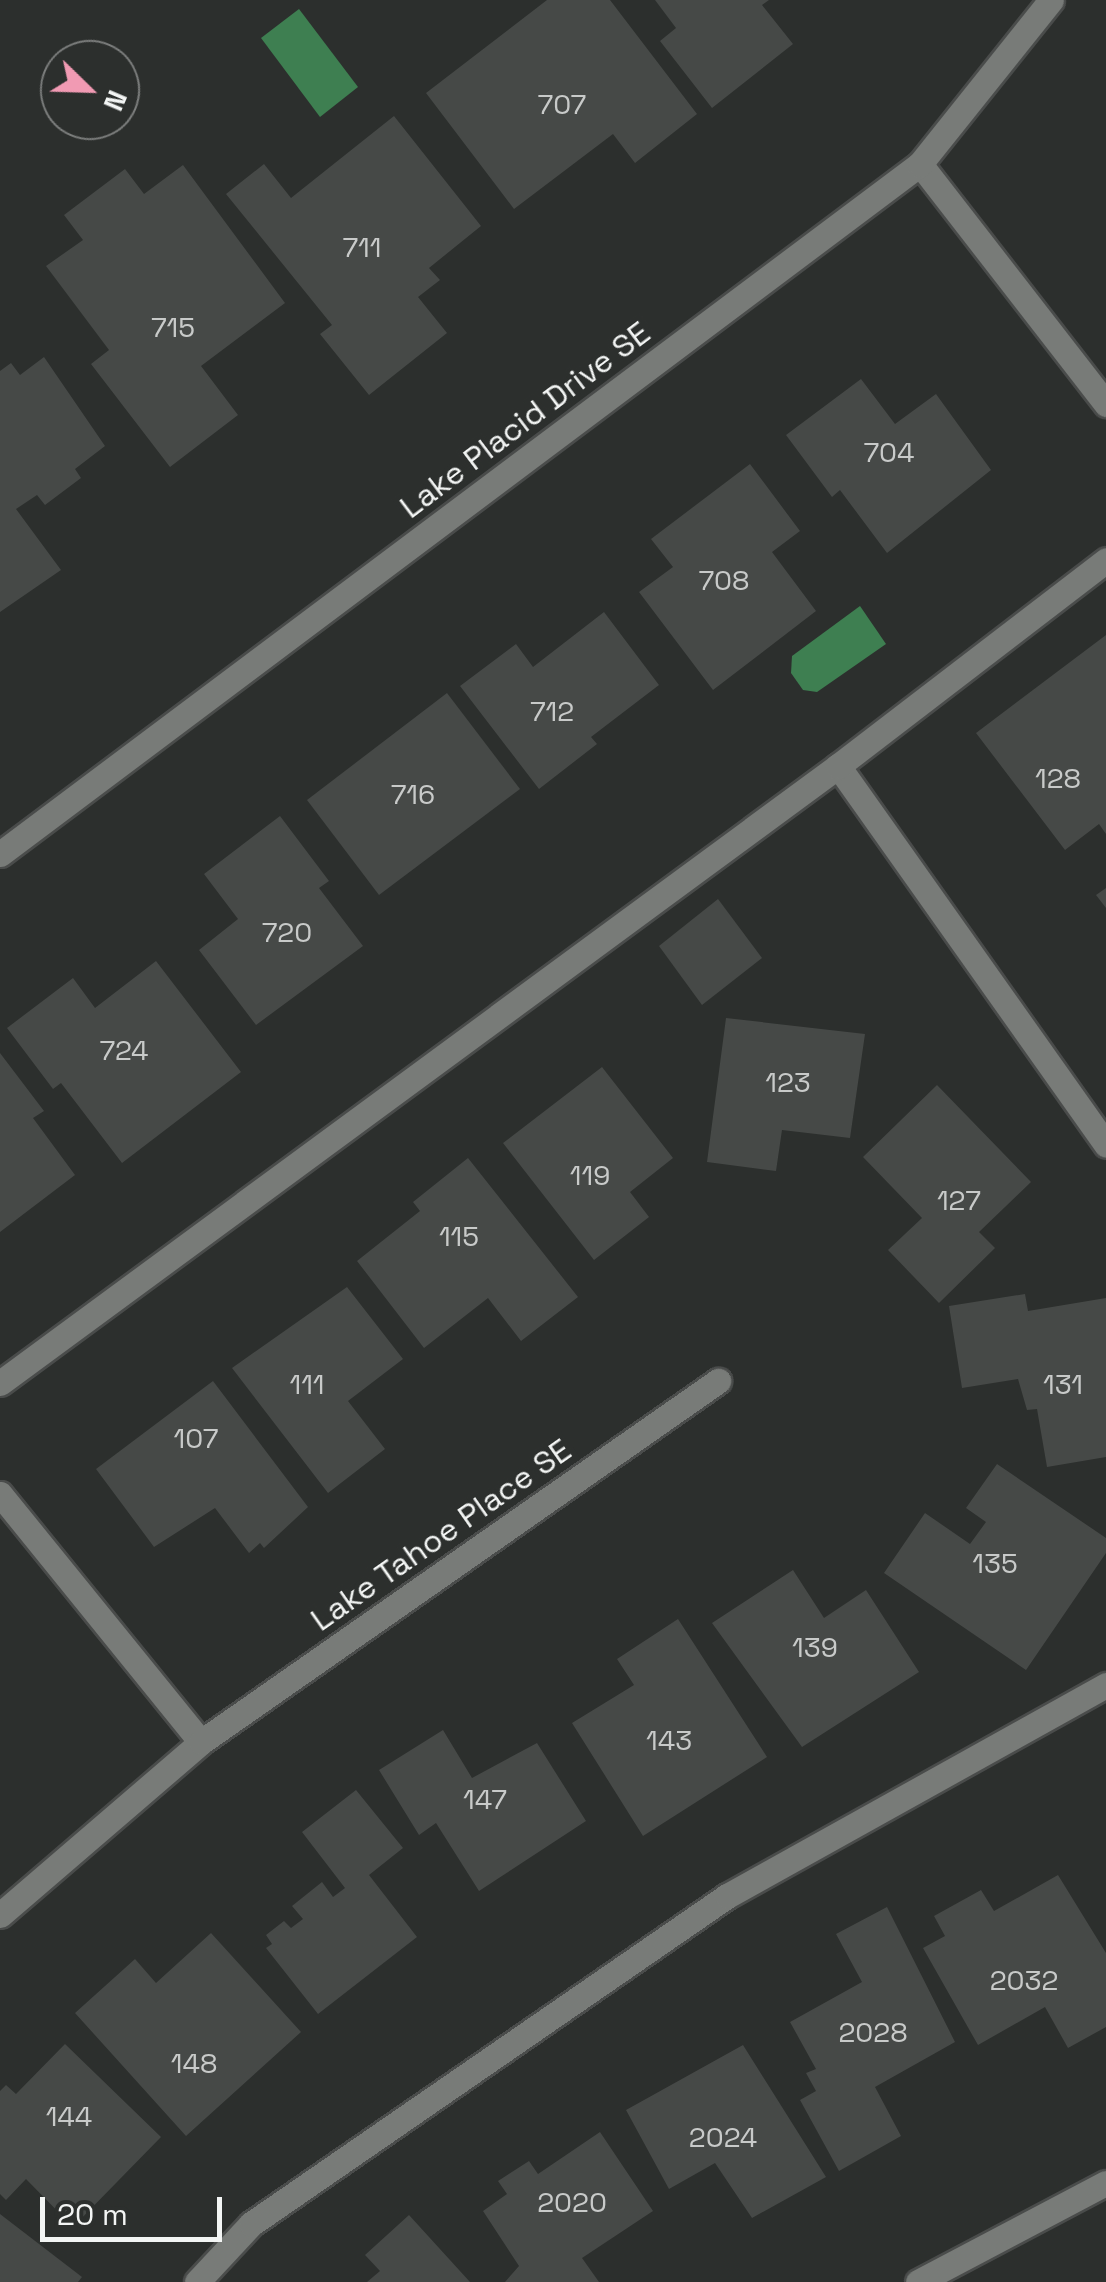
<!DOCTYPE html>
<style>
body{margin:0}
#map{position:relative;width:1106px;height:2282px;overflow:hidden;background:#2c2f2d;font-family:"Space Grotesk",sans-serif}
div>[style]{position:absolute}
.water>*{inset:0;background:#3e7f51}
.building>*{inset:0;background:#464947}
.roads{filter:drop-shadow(2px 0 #4a4c4b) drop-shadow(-2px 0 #4a4c4b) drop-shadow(0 2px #4a4c4b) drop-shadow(0 -2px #4a4c4b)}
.minor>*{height:25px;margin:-12.5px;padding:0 12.5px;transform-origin:12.5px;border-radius:12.5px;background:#787b78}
span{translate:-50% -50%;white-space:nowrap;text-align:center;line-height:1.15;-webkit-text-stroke:10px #2c2f2d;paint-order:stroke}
.number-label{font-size:28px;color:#c8cac9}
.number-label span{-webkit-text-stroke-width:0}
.street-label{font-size:32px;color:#f3f5f4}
.north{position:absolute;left:40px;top:40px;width:100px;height:100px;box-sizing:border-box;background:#2c2f2d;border:2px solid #7c7e7d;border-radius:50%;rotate:113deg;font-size:28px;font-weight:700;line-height:40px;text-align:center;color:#f3f5f4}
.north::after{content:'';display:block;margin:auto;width:35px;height:45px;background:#f19ab3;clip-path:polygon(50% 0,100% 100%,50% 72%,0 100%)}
.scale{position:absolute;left:40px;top:2197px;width:182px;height:45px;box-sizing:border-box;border:5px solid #f3f5f4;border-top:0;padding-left:12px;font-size:30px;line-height:35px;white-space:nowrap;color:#f3f5f4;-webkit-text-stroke:8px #2c2f2d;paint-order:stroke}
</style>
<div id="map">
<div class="water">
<i style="clip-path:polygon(299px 9px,358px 87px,320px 117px,261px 38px)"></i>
<i style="clip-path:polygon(860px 606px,886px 644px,817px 692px,803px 690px,791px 673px,792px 656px)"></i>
</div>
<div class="building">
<i style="clip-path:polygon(547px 0,610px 0,697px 114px,635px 163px,613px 134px,514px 209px,426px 93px)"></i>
<i style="clip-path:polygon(655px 0,769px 0,762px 5px,793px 44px,712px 108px,660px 41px,676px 28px)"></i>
<i style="clip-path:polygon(394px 116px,481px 226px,429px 268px,440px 280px,418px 297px,447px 333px,369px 395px,320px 334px,332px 325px,226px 194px,264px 164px,291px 198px)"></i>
<i style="clip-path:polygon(183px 165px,285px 303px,201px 366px,238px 415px,170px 467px,91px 364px,109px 350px,46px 266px,83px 240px,64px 215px,125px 169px,144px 194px)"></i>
<i style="clip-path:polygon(44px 357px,105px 446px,75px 469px,81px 478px,45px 505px,37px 495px,16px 509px,61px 570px,0 612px,0 371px,11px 363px,20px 375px)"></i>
<i style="clip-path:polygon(861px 379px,895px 424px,936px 394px,991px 470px,887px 553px,840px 490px,832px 497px,786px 435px)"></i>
<i style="clip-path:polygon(750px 464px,800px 531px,772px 552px,816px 611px,713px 690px,639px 592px,673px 567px,651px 539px)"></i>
<i style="clip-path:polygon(604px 612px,659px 685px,591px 737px,597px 744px,539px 789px,460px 686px,516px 644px,533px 667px)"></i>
<i style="clip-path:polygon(1106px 635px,1106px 834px,1099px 824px,1065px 850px,976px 733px)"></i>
<i style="clip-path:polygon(447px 693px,520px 789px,379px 895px,307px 800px)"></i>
<i style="clip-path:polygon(280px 816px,329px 881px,319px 888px,363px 946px,256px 1025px,199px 950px,238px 919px,204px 874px)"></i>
<i style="clip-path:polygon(1106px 888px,1106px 908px,1096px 895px)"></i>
<i style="clip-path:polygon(718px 899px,762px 958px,702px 1005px,659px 946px)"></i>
<i style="clip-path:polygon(156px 961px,241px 1072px,122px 1163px,61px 1083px,53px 1089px,7px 1028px,73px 978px,95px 1008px)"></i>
<i style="clip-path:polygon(726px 1018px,865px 1034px,850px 1138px,782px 1130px,776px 1171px,707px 1162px)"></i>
<i style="clip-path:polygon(0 1053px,44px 1111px,33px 1118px,75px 1175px,0 1232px)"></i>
<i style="clip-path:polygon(602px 1067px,673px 1158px,630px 1192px,649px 1217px,594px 1260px,503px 1143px)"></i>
<i style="clip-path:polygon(937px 1085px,1031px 1182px,979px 1232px,995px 1248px,939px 1303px,888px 1250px,922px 1218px,863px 1157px)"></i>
<i style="clip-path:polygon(468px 1158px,578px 1297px,521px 1341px,488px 1298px,424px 1348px,357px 1261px,420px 1211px,413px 1202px)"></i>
<i style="clip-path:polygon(347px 1287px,403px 1359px,348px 1401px,385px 1449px,328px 1493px,232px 1368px)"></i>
<i style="clip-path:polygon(1025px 1294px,1028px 1311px,1106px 1298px,1106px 1457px,1047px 1467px,1037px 1409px,1027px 1410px,1018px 1379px,962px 1388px,949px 1306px)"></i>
<i style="clip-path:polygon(213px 1381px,308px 1507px,264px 1548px,260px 1543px,249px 1553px,215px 1508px,154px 1547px,96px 1469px)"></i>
<i style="clip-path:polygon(997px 1464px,1106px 1538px,1106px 1553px,1026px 1670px,884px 1573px,925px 1513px,970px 1544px,986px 1522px,966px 1508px)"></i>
<i style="clip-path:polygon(793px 1570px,824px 1618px,866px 1590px,919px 1672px,802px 1747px,712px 1623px)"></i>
<i style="clip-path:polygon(678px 1619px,767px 1757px,643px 1836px,572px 1723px,634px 1685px,617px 1659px)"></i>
<i style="clip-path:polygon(443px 1730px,472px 1778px,537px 1743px,586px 1821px,479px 1891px,436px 1823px,419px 1835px,379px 1770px)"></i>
<i style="clip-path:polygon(356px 1790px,403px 1848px,369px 1875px,417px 1937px,318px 2014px,266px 1948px,272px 1944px,266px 1935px,284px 1921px,291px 1928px,303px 1919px,292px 1906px,322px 1882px,333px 1897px,345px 1888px,302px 1832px)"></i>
<i style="clip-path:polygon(1058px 1875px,1106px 1953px,1106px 2027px,1068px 2048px,1045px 2007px,978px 2045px,923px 1948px,945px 1936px,934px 1916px,981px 1890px,994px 1911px)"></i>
<i style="clip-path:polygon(887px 1907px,955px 2042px,875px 2087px,901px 2136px,839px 2171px,800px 2100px,816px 2091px,806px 2073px,816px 2069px,790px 2022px,862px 1982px,836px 1934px)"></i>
<i style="clip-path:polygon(211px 1933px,301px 2032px,186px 2136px,75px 2013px,135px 1959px,156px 1983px)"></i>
<i style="clip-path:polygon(65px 2044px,161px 2137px,73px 2227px,26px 2179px,6px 2200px,0 2194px,0 2091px,6px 2085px,16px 2094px)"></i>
<i style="clip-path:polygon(743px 2045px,826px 2177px,752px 2218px,715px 2163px,669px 2189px,626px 2110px)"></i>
<i style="clip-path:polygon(600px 2132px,653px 2211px,582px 2258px,599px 2282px,505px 2282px,519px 2266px,483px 2211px,507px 2194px,498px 2181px,529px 2161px,538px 2174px)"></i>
<i style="clip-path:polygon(0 2214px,82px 2277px,78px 2282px,0 2282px)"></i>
<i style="clip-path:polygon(409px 2215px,470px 2282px,367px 2282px,380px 2271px,365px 2255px)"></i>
</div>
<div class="roads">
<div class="minor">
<i style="left:920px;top:164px;width:304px;rotate:52.2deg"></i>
<i style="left:838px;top:766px;width:464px;rotate:54.7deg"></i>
<i style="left:0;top:854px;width:1150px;rotate:-36.87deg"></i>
<i style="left:920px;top:164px;width:210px;rotate:-51.4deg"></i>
<i style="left:0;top:1383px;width:1041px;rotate:-36.36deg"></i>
<i style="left:838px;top:766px;width:338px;rotate:-37.5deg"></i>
<i style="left:0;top:1494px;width:319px;rotate:51deg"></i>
<i style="left:0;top:1915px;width:265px;rotate:-40.7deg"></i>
<i style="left:201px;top:1742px;width:631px;rotate:-34.93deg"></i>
<i style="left:197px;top:2282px;width:79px;rotate:-47deg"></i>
<i style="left:251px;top:2224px;width:578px;rotate:-34.57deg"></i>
<i style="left:727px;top:1896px;width:434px;rotate:-29.1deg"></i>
<i style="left:918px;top:2282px;width:212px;rotate:-27.8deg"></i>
</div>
</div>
<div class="number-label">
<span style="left:562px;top:104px">707</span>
<span style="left:362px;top:247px">711</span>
<span style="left:173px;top:327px">715</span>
<span style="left:889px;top:452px">704</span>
<span style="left:724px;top:580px">708</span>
<span style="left:552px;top:711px">712</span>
<span style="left:1058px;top:778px">128</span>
<span style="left:413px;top:794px">716</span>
<span style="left:287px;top:932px">720</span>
<span style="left:124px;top:1050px">724</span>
<span style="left:788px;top:1082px">123</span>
<span style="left:590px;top:1175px">119</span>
<span style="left:959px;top:1200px">127</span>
<span style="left:459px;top:1236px">115</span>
<span style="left:307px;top:1384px">111</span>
<span style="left:1063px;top:1384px">131</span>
<span style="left:196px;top:1438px">107</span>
<span style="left:995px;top:1563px">135</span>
<span style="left:815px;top:1647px">139</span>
<span style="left:669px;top:1740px">143</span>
<span style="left:485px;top:1799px">147</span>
<span style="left:1024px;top:1980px">2032</span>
<span style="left:873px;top:2032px">2028</span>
<span style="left:194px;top:2063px">148</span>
<span style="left:69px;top:2116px">144</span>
<span style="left:723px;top:2137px">2024</span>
<span style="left:572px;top:2202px">2020</span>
</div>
<div class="street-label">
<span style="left:525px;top:420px;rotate:-37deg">Lake Placid Drive SE</span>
<span style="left:441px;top:1535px;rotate:-35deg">Lake Tahoe Place SE</span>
</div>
<div class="north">N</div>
<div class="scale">20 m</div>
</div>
